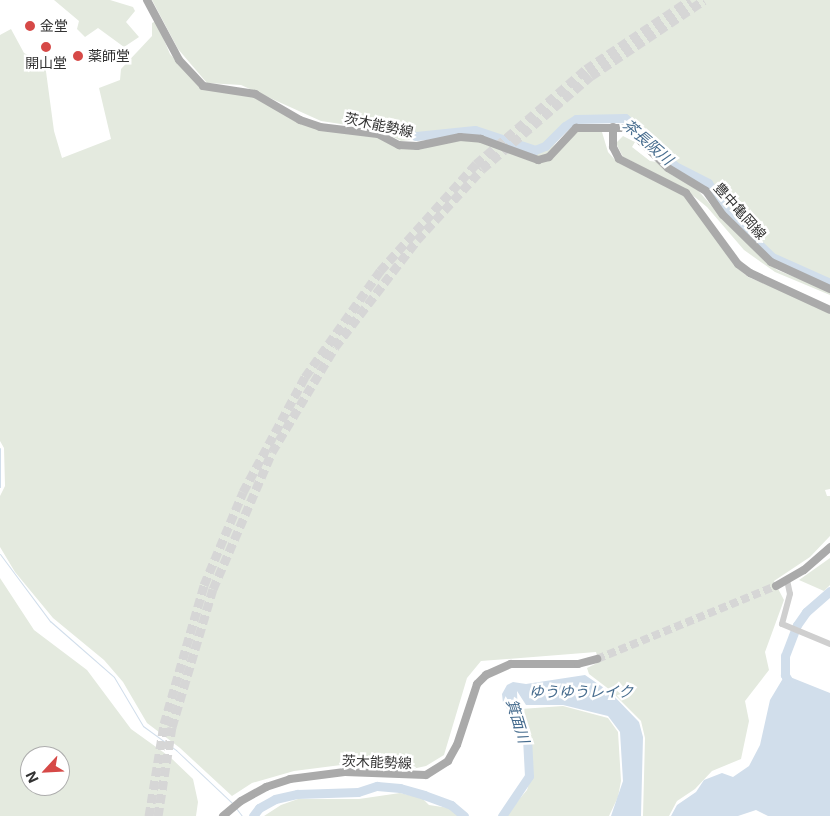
<!DOCTYPE html>
<meta charset="utf-8">
<style>
body{margin:0}
#map{position:relative;width:830px;height:816px;overflow:hidden;background:#fff;font-family:Inter,"Noto Sans JP",sans-serif}
div>[style]{position:absolute}
.green>*{inset:0;background:#e4eadf}
.water>*{inset:0;background:#d1deeb}
.stream>*{height:1px;margin:-0.5px;padding:0 0.5px;transform-origin:0.5px;border-radius:0.5px;background:#d1deeb}
.river>*{height:9px;margin:-4.5px;padding:0 4.5px;transform-origin:4.5px;border-radius:4.5px;background:#d1deeb}
.major-tunnel>*{height:8px;margin-top:-4px;transform-origin:0;background:repeating-linear-gradient(90deg,#d6d6d6 0 8px,transparent 0 12px)}
.highway-tunnel>*{height:9px;margin-top:-4.5px;transform-origin:0;background:repeating-linear-gradient(90deg,#d6d6d6 0 9px,transparent 0 13.5px)}
.minor>*{height:6px;margin:-3px;padding:0 3px;transform-origin:3px;border-radius:3px;background:#cfcfcf}
.major>*{height:8px;margin:-4px;padding:0 4px;transform-origin:4px;border-radius:4px;background:#aaa}
.dots>*{width:14px;height:14px;translate:-50% -50%;box-sizing:border-box;border:2px solid #fff;border-radius:50%}
span{translate:-50% -50%;white-space:nowrap;text-align:center;line-height:1.15;-webkit-text-stroke:5px #fff;paint-order:stroke}
.poi-label{font-size:14px;color:#323232}
.left{translate:0 -50%;text-align:left}
.street-label{font-size:14px;color:#323232}
.water-label{font-size:15px;color:#466c8e;font-style:italic}
.north{position:absolute;left:20px;top:746px;width:50px;height:50px;box-sizing:border-box;background:#fff;border:1px solid #adadad;border-radius:50%;rotate:245deg;font-size:14px;font-weight:700;line-height:20px;text-align:center;color:#323232}
.north::after{content:'';display:block;margin:auto;width:18px;height:22px;background:#d64947;clip-path:polygon(50% 0,100% 100%,50% 72%,0 100%)}
</style>
<div id="map">
<div class="green">
<i style="clip-path:polygon(54px 0,110px 0,133px 7px,135px 11px,126px 22px,139px 37px,124px 47px,98px 28px,85px 37px,77px 29px,79px 21px)"></i>
<i style="clip-path:polygon(152px 0,830px 0,830px 285px,781px 262px,704px 183px,681px 174px,627px 123px,576px 122px,564px 131px,548px 154px,540px 157px,458px 128px,430px 138px,401px 141px,380px 130px,321px 121px,241px 85px,207px 83px,178px 49px)"></i>
<i style="clip-path:polygon(156px 21px,170px 54px,201px 89px,255px 97px,298px 123px,378px 136px,391px 145px,460px 139px,493px 144px,536px 163px,577px 131px,602px 132px,608px 152px,617px 162px,685px 195px,735px 266px,748px 277px,822px 307px,830px 314px,830px 489px,825px 490px,827px 496px,830px 496px,830px 536px,810px 557px,774px 581px,784px 600px,765px 652px,769px 670px,745px 701px,749px 721px,741px 759px,712px 771px,695px 789px,677px 801px,669px 816px,643px 816px,645px 738px,641px 721px,610px 690px,589px 674px,587px 668px,599px 662px,596px 652px,481px 661px,467px 678px,444px 755px,426px 766px,412px 769px,341px 765px,294px 771px,252px 783px,232px 796px,180px 748px,147px 723px,123px 682px,104px 660px,53px 618px,15px 572px,0 547px,0 496px,5px 486px,4px 448px,0 441px,0 35px,11px 29px,24px 53px,45px 64px,54px 131px,62px 158px,111px 139px,99px 88px,120px 80px,121px 69px,152px 36px,152px 23px)"></i>
<i style="clip-path:polygon(623px 136px,635px 142px,632px 147px,650px 161px,657px 162px,672px 175px,696px 188px,728px 225px,777px 270px,830px 291px,830px 295px,775px 272px,744px 250px,707px 207px,685px 189px,623px 157px,616px 143px)"></i>
<i style="clip-path:polygon(830px 558px,830px 585px,824px 591px,799px 580px)"></i>
<i style="clip-path:polygon(evenodd,0 578px,34px 630px,87px 670px,131px 729px,170px 757px,193px 779px,198px 802px,196px 816px,0 816px,0 578px,30px 756px,60px 756px,60px 786px,30px 786px,30px 756px)"></i>
<i style="clip-path:polygon(563px 706px,608px 718px,618px 732px,621px 781px,618px 797px,609px 816px,505px 816px,527px 790px,531px 777px,528px 739px,520px 719px,521px 709px)"></i>
<i style="clip-path:polygon(400px 793px,422px 798px,429px 805px,449px 808px,460px 816px,264px 816px,281px 805px,298px 799px,359px 799px)"></i>
</div>
<div class="water">
<i style="clip-path:polygon(585px 675px,610px 692px,639px 722px,643px 737px,641px 816px,611px 816px,623px 781px,620px 732px,608px 716px,563px 705px,526px 705px,517px 691px,518px 718px,515px 720px,503px 703px,502px 694px,507px 685px,513px 682px,526px 684px)"></i>
<i style="clip-path:polygon(785px 675px,830px 693px,830px 816px,768px 816px,756px 810px,738px 816px,671px 816px,677px 805px,696px 792px,704px 780px,722px 773px,733px 777px,749px 766px,760px 745px,770px 700px)"></i>
</div>
<div class="stream">
<i style="left:0;top:448px;width:39px;rotate:90deg"></i>
<i style="left:0;top:554px;width:84px;rotate:53.3deg"></i>
<i style="left:50px;top:621px;width:85px;rotate:41.2deg"></i>
<i style="left:114px;top:677px;width:57px;rotate:59.4deg"></i>
<i style="left:143px;top:726px;width:41px;rotate:36deg"></i>
<i style="left:176px;top:750px;width:77px;rotate:43.4deg"></i>
<i style="left:236px;top:808px;width:10px;rotate:53deg"></i>
</div>
<div class="river">
<i style="left:350px;top:120px;width:16px;rotate:4deg"></i>
<i style="left:366px;top:121px;width:52px;rotate:16.7deg"></i>
<i style="left:416px;top:136px;width:59px;rotate:-5.8deg"></i>
<i style="left:475px;top:130px;width:63px;rotate:18.4deg"></i>
<i style="left:535px;top:150px;width:11px;rotate:-22deg"></i>
<i style="left:545px;top:146px;width:28px;rotate:-45deg"></i>
<i style="left:565px;top:126px;width:13px;rotate:-32deg"></i>
<i style="left:576px;top:119px;width:49px;rotate:-1.2deg"></i>
<i style="left:625px;top:118px;width:69px;rotate:43.8deg"></i>
<i style="left:675px;top:166px;width:37px;rotate:27deg"></i>
<i style="left:708px;top:183px;width:38px;rotate:57deg"></i>
<i style="left:729px;top:215px;width:60px;rotate:44.3deg"></i>
<i style="left:772px;top:257px;width:64px;rotate:24.1deg"></i>
<i style="left:791px;top:685px;width:12px;rotate:-121deg"></i>
<i style="left:785px;top:675px;width:19px;rotate:-90deg"></i>
<i style="left:785px;top:656px;width:33px;rotate:-69deg"></i>
<i style="left:797px;top:625px;width:16px;rotate:-55deg"></i>
<i style="left:806px;top:612px;width:32px;rotate:-41deg"></i>
<i style="left:253px;top:816px;width:10px;rotate:-53deg"></i>
<i style="left:259px;top:808px;width:18px;rotate:-29deg"></i>
<i style="left:275px;top:799px;width:23px;rotate:-13deg"></i>
<i style="left:297px;top:794px;width:61px;rotate:-1.9deg"></i>
<i style="left:358px;top:792px;width:20px;rotate:-18deg"></i>
<i style="left:377px;top:786px;width:23px;rotate:5deg"></i>
<i style="left:400px;top:788px;width:25px;rotate:16deg"></i>
<i style="left:424px;top:795px;width:29px;rotate:20deg"></i>
<i style="left:451px;top:805px;width:17px;rotate:40deg"></i>
<i style="left:502px;top:816px;width:48px;rotate:-56deg"></i>
<i style="left:529px;top:776px;width:36px;rotate:-93deg"></i>
<i style="left:527px;top:740px;width:34px;rotate:-117deg"></i>
</div>
<div class="major-tunnel">
<i style="left:597px;top:659px;width:193px;rotate:-22.2deg"></i>
</div>
<div class="highway-tunnel">
<i style="left:149px;top:816px;width:93px;rotate:-80.7deg"></i>
<i style="left:164px;top:724px;width:145px;rotate:-73.9deg"></i>
<i style="left:204px;top:585px;width:101px;rotate:-67.2deg"></i>
<i style="left:243px;top:492px;width:131px;rotate:-61.7deg"></i>
<i style="left:305px;top:377px;width:130px;rotate:-54.7deg"></i>
<i style="left:380px;top:271px;width:144px;rotate:-48.1deg"></i>
<i style="left:476px;top:164px;width:145px;rotate:-40.8deg"></i>
<i style="left:586px;top:69px;width:125px;rotate:-33.6deg"></i>
<i style="left:158px;top:816px;width:90px;rotate:-81.1deg"></i>
<i style="left:172px;top:727px;width:144px;rotate:-73.5deg"></i>
<i style="left:213px;top:589px;width:149px;rotate:-66.7deg"></i>
<i style="left:272px;top:452px;width:122px;rotate:-59deg"></i>
<i style="left:335px;top:347px;width:135px;rotate:-52.5deg"></i>
<i style="left:417px;top:240px;width:96px;rotate:-47.5deg"></i>
<i style="left:482px;top:169px;width:143px;rotate:-40.5deg"></i>
<i style="left:591px;top:76px;width:136px;rotate:-33.9deg"></i>
</div>
<div class="minor">
<i style="left:787px;top:580px;width:14px;rotate:78deg"></i>
<i style="left:790px;top:594px;width:31px;rotate:105deg"></i>
<i style="left:782px;top:624px;width:52px;rotate:22.6deg"></i>
</div>
<div class="major">
<i style="left:147px;top:0;width:68px;rotate:61.9deg"></i>
<i style="left:179px;top:60px;width:35px;rotate:47deg"></i>
<i style="left:203px;top:86px;width:53px;rotate:8.7deg"></i>
<i style="left:255px;top:94px;width:52px;rotate:30deg"></i>
<i style="left:300px;top:120px;width:21px;rotate:19deg"></i>
<i style="left:320px;top:127px;width:58px;rotate:6.9deg"></i>
<i style="left:378px;top:134px;width:24px;rotate:28deg"></i>
<i style="left:399px;top:145px;width:18px;rotate:3deg"></i>
<i style="left:417px;top:146px;width:44px;rotate:-11.8deg"></i>
<i style="left:460px;top:137px;width:21px;rotate:5deg"></i>
<i style="left:481px;top:139px;width:61px;rotate:20.2deg"></i>
<i style="left:538px;top:160px;width:11px;rotate:-15deg"></i>
<i style="left:549px;top:157px;width:40px;rotate:-47deg"></i>
<i style="left:576px;top:128px;width:51px"></i>
<i style="left:627px;top:128px;width:57px;rotate:44.3deg"></i>
<i style="left:668px;top:168px;width:44px;rotate:31.2deg"></i>
<i style="left:706px;top:191px;width:29px;rotate:55deg"></i>
<i style="left:723px;top:215px;width:67px;rotate:44.4deg"></i>
<i style="left:771px;top:262px;width:65px;rotate:24.6deg"></i>
<i style="left:613px;top:127px;width:20px;rotate:90deg"></i>
<i style="left:613px;top:147px;width:13px;rotate:63deg"></i>
<i style="left:619px;top:159px;width:75px;rotate:26.9deg"></i>
<i style="left:686px;top:193px;width:88px;rotate:53.8deg"></i>
<i style="left:738px;top:264px;width:15px;rotate:37deg"></i>
<i style="left:750px;top:273px;width:88px;rotate:24.8deg"></i>
<i style="left:776px;top:586px;width:32px;rotate:-30deg"></i>
<i style="left:804px;top:570px;width:35px;rotate:-41deg"></i>
<i style="left:223px;top:816px;width:23px;rotate:-40deg"></i>
<i style="left:241px;top:801px;width:29px;rotate:-29deg"></i>
<i style="left:266px;top:787px;width:25px;rotate:-18deg"></i>
<i style="left:290px;top:779px;width:55px;rotate:-7.3deg"></i>
<i style="left:345px;top:772px;width:81px;rotate:2.1deg"></i>
<i style="left:426px;top:775px;width:26px;rotate:-32deg"></i>
<i style="left:448px;top:761px;width:18px;rotate:-61deg"></i>
<i style="left:457px;top:745px;width:64px;rotate:-71.8deg"></i>
<i style="left:477px;top:684px;width:13px;rotate:-45deg"></i>
<i style="left:486px;top:675px;width:27px;rotate:-24deg"></i>
<i style="left:511px;top:664px;width:67px"></i>
<i style="left:578px;top:664px;width:20px;rotate:-15deg"></i>
</div>
<div class="dots">
<i style="left:30px;top:26px;background:#d64947"></i>
<i style="left:46px;top:47px;background:#d64947"></i>
<i style="left:78px;top:56px;background:#d64947"></i>
</div>
<div class="poi-label">
<span class="left" style="left:40px;top:26px">金堂</span>
<span class="left" style="left:88px;top:56px">薬師堂</span>
<span style="left:46px;top:63px">開山堂</span>
</div>
<div class="street-label">
<span style="left:379px;top:125px;rotate:12deg">茨木能勢線</span>
<span style="left:740px;top:211px;rotate:48deg">豊中亀岡線</span>
<span style="left:377px;top:762px;rotate:2deg">茨木能勢線</span>
</div>
<div class="water-label">
<span style="left:648px;top:142px;rotate:41deg">茶長阪川</span>
<span style="left:581px;top:692px">ゆうゆうレイク</span>
<span style="left:518px;top:721px;rotate:73deg">箕面川</span>
</div>
<div class="north">N</div>
</div>
